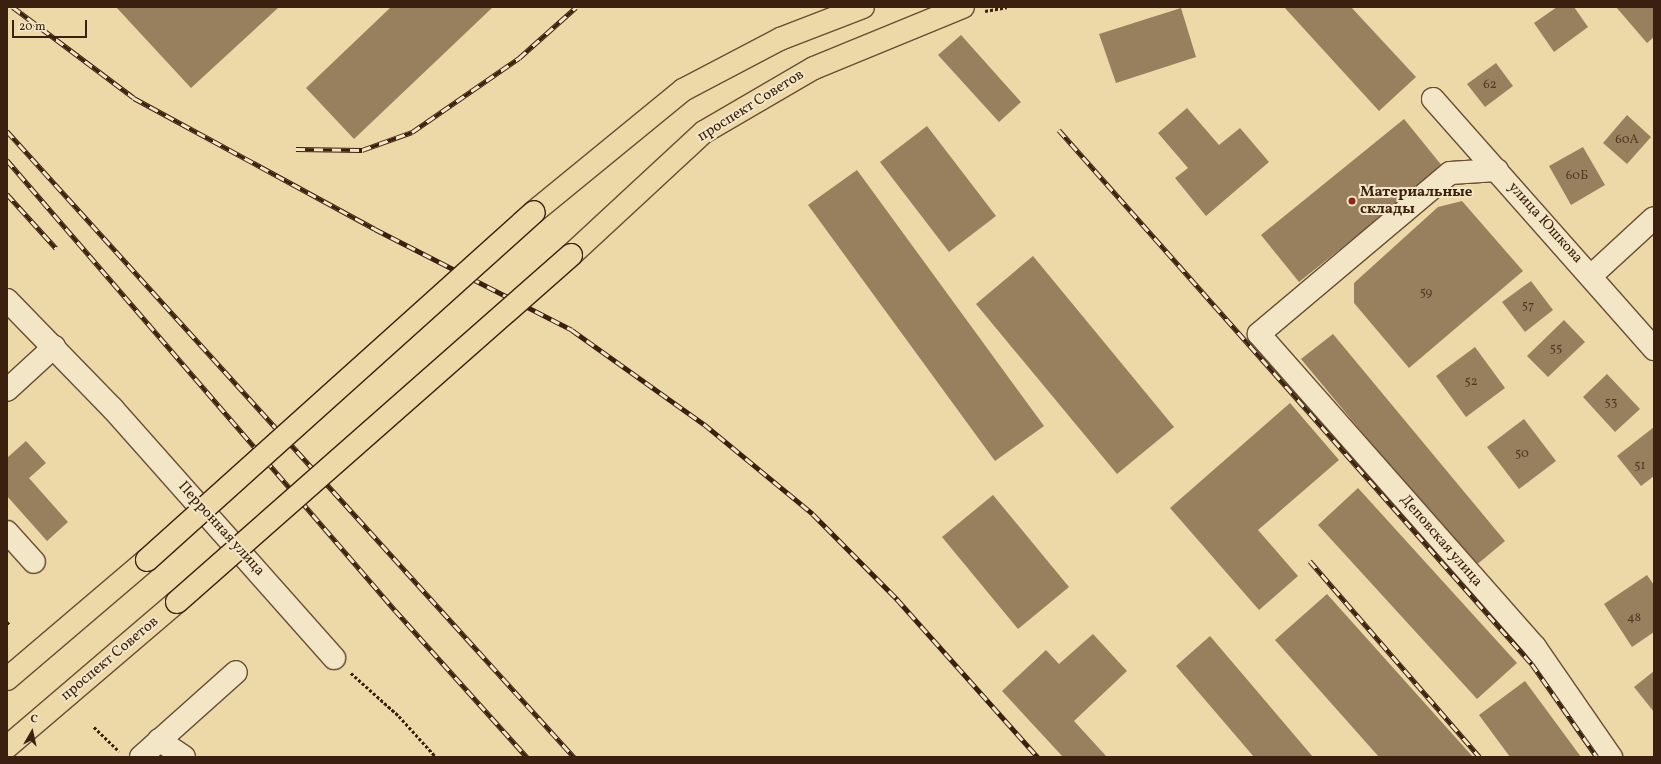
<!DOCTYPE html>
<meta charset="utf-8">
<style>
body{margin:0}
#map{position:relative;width:1661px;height:764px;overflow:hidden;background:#edd8a7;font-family:Vollkorn,serif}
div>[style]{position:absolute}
.building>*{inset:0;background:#98805e}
.path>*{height:2.5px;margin-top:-1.25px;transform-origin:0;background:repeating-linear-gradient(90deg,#3b200f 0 3px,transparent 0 5px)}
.roads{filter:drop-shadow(1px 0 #684e35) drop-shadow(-1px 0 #684e35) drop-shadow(0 1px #684e35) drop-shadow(0 -1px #684e35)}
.minor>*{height:22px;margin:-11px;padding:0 11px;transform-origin:11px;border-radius:11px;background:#f3e6c6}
.major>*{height:22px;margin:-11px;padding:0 11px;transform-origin:11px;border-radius:11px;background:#edd8a7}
.rail>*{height:4.5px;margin-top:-2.25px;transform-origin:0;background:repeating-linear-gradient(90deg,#f3e6c6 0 9px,#3b200f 0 18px);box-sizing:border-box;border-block:1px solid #3b200f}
.bridges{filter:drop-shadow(1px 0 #3b200f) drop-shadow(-1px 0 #3b200f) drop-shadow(0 1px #3b200f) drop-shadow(0 -1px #3b200f)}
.major-bridge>*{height:22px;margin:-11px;padding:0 11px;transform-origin:11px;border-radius:11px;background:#edd8a7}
.dots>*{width:11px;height:11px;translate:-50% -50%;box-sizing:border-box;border:2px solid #f3e6c6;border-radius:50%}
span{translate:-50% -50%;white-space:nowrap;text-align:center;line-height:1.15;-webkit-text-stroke:4px #f3e6c6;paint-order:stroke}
.number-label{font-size:13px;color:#523823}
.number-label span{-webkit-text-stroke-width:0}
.street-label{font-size:15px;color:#3b200f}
.poi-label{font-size:15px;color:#3b200f;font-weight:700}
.left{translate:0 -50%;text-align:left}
.frame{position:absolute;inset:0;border:8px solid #3b200f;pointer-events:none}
.north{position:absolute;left:12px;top:712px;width:40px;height:40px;-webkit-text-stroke:3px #f3e6c6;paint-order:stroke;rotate:9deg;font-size:11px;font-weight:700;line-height:16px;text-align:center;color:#3b200f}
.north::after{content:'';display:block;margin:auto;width:14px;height:18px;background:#3b200f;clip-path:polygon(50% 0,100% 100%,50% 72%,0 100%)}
.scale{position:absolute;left:12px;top:20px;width:75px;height:18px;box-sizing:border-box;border:2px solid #3b200f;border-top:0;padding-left:5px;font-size:12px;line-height:14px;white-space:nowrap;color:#3b200f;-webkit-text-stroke:3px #f3e6c6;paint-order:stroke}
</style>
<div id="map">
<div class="building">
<i style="clip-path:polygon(116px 7px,279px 7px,191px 88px)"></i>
<i style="clip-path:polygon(391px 7px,493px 7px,354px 139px,306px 88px)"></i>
<i style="clip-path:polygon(1284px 7px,1351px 7px,1416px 77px,1379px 111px)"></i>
<i style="clip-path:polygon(1557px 7px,1574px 7px,1588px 27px,1554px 52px,1534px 23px)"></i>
<i style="clip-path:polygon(1616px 7px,1654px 7px,1654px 37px,1647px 43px)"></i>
<i style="clip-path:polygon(1181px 8px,1196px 57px,1116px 83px,1099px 34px)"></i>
<i style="clip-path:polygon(961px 35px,1021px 102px,999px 122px,938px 55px)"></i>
<i style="clip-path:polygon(1496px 63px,1513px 86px,1485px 107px,1467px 84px)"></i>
<i style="clip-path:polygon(1187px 108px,1219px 145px,1240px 128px,1269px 162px,1206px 216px,1175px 178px,1188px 168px,1158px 133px)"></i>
<i style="clip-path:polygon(1627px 115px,1651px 137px,1627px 164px,1603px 143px)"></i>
<i style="clip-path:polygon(1404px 119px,1443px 167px,1299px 282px,1261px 235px)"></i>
<i style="clip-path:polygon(927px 126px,996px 216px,949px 252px,880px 162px)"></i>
<i style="clip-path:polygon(1583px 147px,1605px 185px,1571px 205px,1549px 166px)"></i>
<i style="clip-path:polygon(857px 170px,1044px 426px,995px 461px,808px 205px)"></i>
<i style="clip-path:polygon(1462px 201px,1523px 271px,1409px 368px,1354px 303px,1354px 283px,1438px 207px)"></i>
<i style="clip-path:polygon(1033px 256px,1174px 427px,1117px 474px,976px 304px)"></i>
<i style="clip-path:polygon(1531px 281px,1553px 310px,1525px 332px,1502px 302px)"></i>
<i style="clip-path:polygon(1564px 320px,1585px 342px,1548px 377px,1527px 356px)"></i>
<i style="clip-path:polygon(1333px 334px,1505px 541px,1474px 567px,1301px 359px)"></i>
<i style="clip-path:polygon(1475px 347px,1505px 388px,1466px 417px,1436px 376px)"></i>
<i style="clip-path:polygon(1607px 374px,1640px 409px,1615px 432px,1583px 397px)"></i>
<i style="clip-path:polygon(1290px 403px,1339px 460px,1258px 530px,1298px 576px,1259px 610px,1170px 508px)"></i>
<i style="clip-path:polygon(1524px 419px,1556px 461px,1519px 489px,1487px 447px)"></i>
<i style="clip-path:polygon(1654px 427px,1654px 476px,1641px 486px,1617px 456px)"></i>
<i style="clip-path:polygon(26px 441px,46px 463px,29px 478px,68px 522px,47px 541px,7px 496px,7px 458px)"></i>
<i style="clip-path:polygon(1358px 488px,1517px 663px,1477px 699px,1318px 525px)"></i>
<i style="clip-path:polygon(993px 495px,1069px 587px,1018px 629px,942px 537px)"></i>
<i style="clip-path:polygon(1647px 575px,1654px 585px,1654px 632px,1632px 647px,1604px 604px)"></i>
<i style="clip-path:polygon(1327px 594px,1473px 757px,1379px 757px,1275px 640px)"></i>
<i style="clip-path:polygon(1093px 634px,1127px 671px,1074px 721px,1107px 757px,1063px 757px,1002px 691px,1046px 650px,1059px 664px)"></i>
<i style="clip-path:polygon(1210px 636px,1313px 757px,1254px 757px,1176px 666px)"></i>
<i style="clip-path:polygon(1654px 671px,1654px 712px,1634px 687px)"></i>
<i style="clip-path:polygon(1525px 681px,1581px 757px,1510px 757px,1479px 715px)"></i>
</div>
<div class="path">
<i style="left:985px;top:11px;width:22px;rotate:-10deg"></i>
<i style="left:7px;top:622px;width:4px;rotate:45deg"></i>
<i style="left:351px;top:673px;width:64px;rotate:41.9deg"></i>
<i style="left:399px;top:716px;width:55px;rotate:47.9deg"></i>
<i style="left:94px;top:727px;width:35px;rotate:44deg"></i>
</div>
<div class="roads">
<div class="minor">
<i style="left:1433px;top:99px;width:334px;rotate:48.5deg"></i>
<i style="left:1497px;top:170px;width:47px;rotate:176.3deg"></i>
<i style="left:1450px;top:173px;width:250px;rotate:139.9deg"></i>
<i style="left:1259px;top:334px;width:417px;rotate:48.6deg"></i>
<i style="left:1535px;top:647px;width:134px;rotate:55.4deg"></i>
<i style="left:1592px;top:275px;width:84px;rotate:-42.6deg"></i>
<i style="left:7px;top:300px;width:152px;rotate:45.8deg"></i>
<i style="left:113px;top:409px;width:333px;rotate:48.4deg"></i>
<i style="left:7px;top:390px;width:64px;rotate:-42.5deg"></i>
<i style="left:7px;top:532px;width:40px;rotate:48deg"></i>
<i style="left:159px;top:740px;width:30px;rotate:34deg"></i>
<i style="left:141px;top:757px;width:127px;rotate:-41.8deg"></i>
</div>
<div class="major">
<i style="left:534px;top:212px;width:193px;rotate:-39.3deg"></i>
<i style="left:683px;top:90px;width:110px;rotate:-27.7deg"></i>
<i style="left:780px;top:39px;width:89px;rotate:-21.1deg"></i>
<i style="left:571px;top:255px;width:181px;rotate:-42.8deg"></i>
<i style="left:704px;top:132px;width:127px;rotate:-30.2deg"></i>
<i style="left:814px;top:68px;width:161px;rotate:-22.3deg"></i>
<i style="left:7px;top:679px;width:184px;rotate:-40.4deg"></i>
<i style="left:7px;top:747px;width:223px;rotate:-40.5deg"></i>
</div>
</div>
<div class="rail">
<i style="left:13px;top:7px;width:151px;rotate:36.9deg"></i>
<i style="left:134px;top:98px;width:274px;rotate:28.5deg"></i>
<i style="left:375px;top:229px;width:221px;rotate:27.1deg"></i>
<i style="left:572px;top:330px;width:162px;rotate:35.5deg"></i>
<i style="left:704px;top:424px;width:141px;rotate:39.5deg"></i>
<i style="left:813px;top:514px;width:120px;rotate:45.3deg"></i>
<i style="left:897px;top:599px;width:212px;rotate:48.3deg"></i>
<i style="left:1059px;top:130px;width:713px;rotate:48.47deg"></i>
<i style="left:1532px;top:664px;width:113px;rotate:55deg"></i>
<i style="left:7px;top:131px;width:845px;rotate:47.83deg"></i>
<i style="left:296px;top:149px;width:66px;rotate:0.9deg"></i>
<i style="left:362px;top:150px;width:53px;rotate:-19.8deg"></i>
<i style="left:412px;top:132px;width:130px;rotate:-34.7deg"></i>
<i style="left:519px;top:58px;width:76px;rotate:-41.8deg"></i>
<i style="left:7px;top:160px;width:594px;rotate:49.23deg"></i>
<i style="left:395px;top:610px;width:198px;rotate:48.1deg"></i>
<i style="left:7px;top:194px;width:73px;rotate:47.8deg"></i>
<i style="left:1310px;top:561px;width:259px;rotate:49.1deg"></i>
</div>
<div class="bridges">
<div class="major-bridge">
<i style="left:147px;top:560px;width:520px;rotate:-41.96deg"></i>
<i style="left:177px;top:602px;width:525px;rotate:-41.37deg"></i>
</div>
</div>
<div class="dots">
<i style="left:1352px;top:201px;background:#8f2418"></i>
</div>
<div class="number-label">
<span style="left:1490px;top:85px">62</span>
<span style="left:1627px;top:140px">60А</span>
<span style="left:1577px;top:176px">60Б</span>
<span style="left:1426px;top:293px">59</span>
<span style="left:1528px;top:306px">57</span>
<span style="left:1556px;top:349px">55</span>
<span style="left:1471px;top:382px">52</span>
<span style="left:1611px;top:403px">53</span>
<span style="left:1522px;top:454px">50</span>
<span style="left:1640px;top:466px">51</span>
<span style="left:1634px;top:618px">48</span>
</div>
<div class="street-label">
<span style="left:751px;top:106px;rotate:-32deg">проспект Советов</span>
<span style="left:1545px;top:223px;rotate:48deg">улица Юшкова</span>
<span style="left:221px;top:529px;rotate:48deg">Перронная улица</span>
<span style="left:1441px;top:541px;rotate:49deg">Деповская улица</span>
<span style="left:110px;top:659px;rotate:-40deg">проспект Советов</span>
</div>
<div class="poi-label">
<span class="left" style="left:1360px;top:201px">Материальные<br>склады</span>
</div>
<div class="frame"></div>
<div class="north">С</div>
<div class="scale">20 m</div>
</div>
